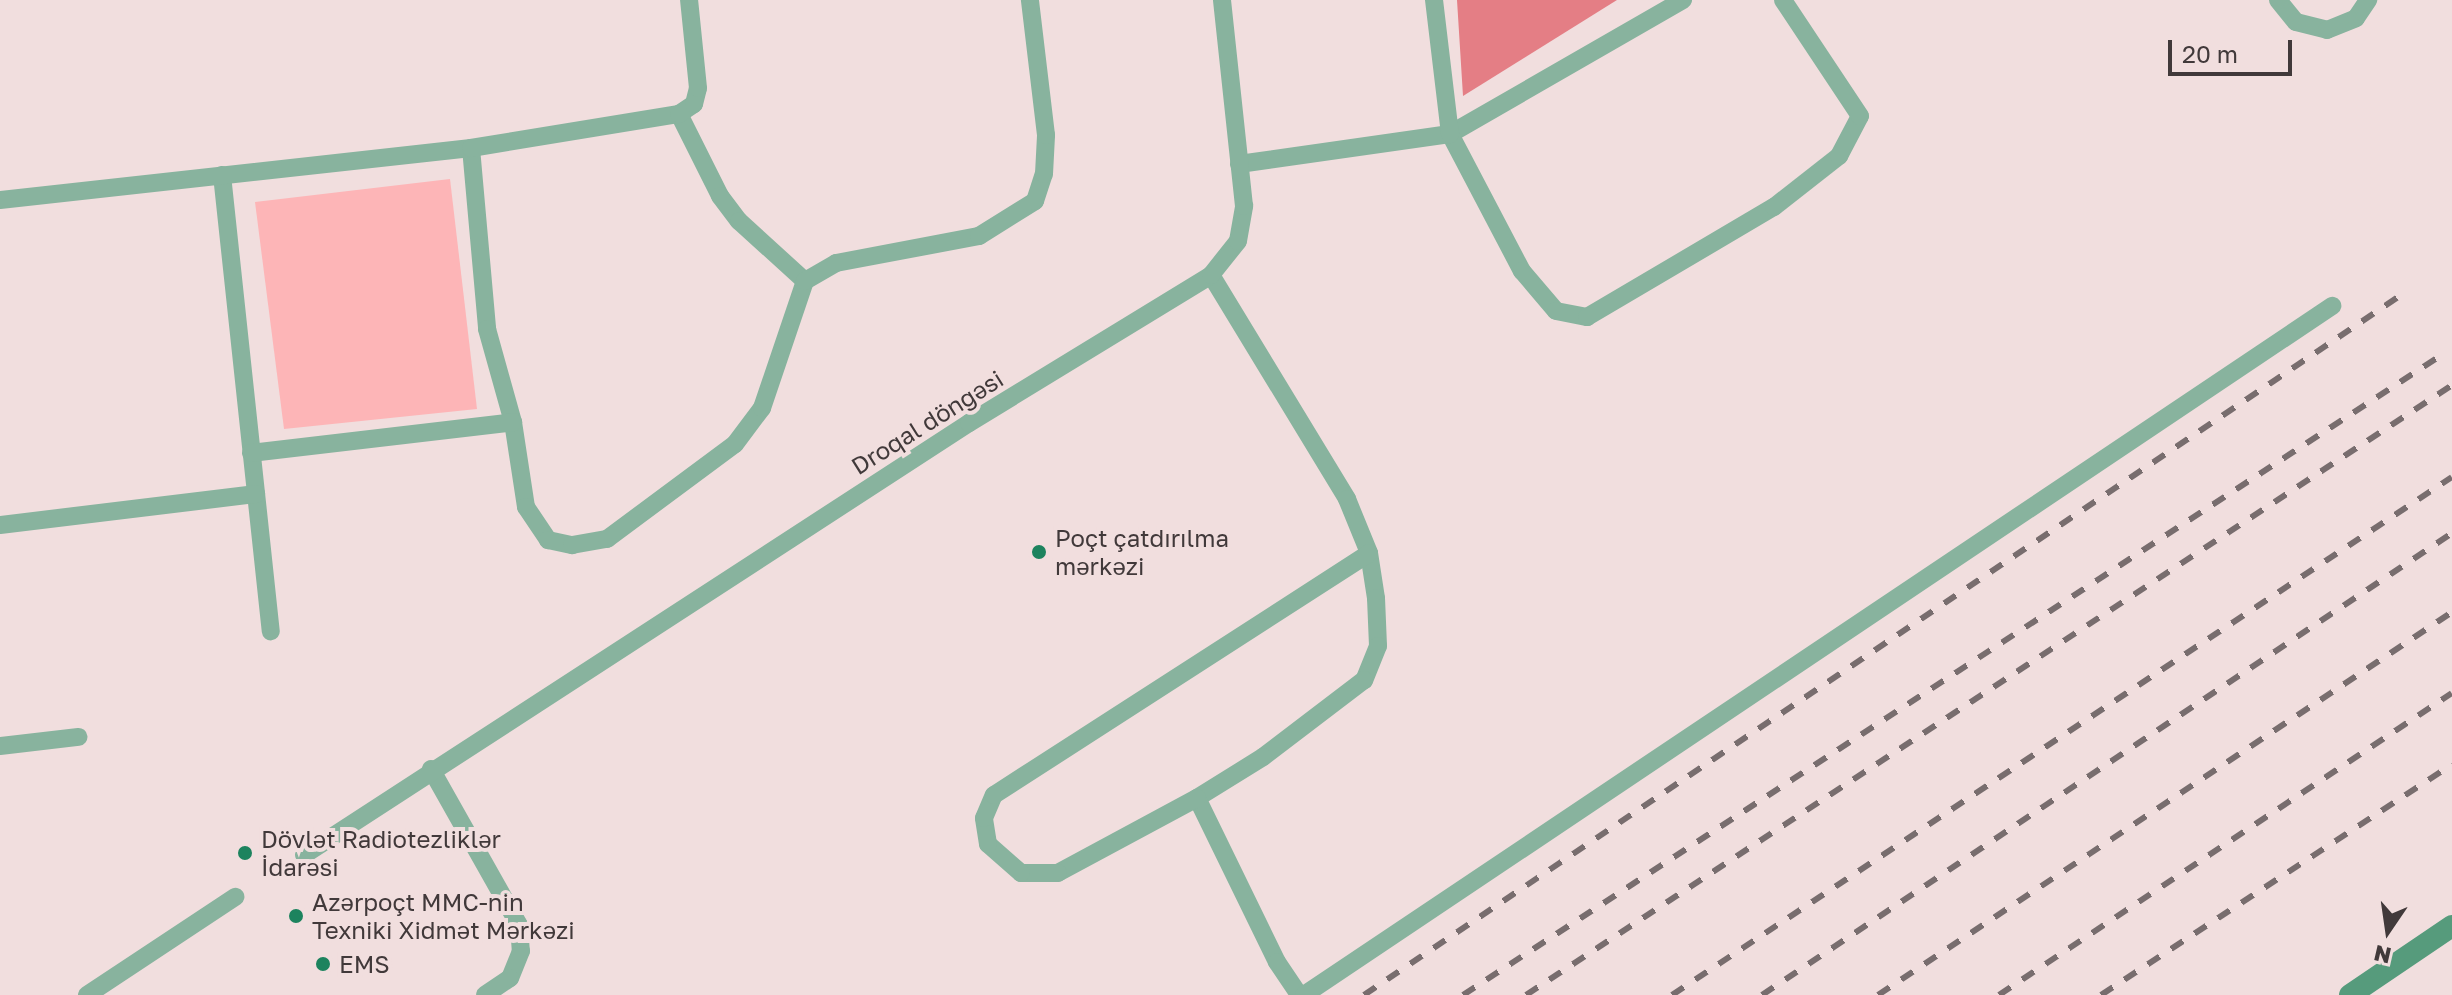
<!DOCTYPE html>
<meta charset="utf-8">
<style>
body{margin:0}
#map{position:relative;width:2452px;height:995px;overflow:hidden;background:#f1dede;font-family:"Golos Text",sans-serif}
div>[style]{position:absolute}
.green>*{inset:0;background:#fdb5b7}
.forest>*{inset:0;background:#e47e85}
.service>*{height:18px;margin:-9px;padding:0 9px;transform-origin:9px;border-radius:9px;background:#88b39e}
.secondary>*{height:22px;margin:-11px;padding:0 11px;transform-origin:11px;border-radius:11px;background:#569b7c}
.rail>*{height:6px;margin-top:-3px;transform-origin:0;background:repeating-linear-gradient(90deg,#786d6e 0 14px,transparent 0 28px)}
.dots>*{width:22px;height:22px;translate:-50% -50%;box-sizing:border-box;border:4px solid #f1dede;border-radius:50%}
span{translate:-50% -50%;white-space:nowrap;text-align:center;line-height:1.15;-webkit-text-stroke:8px #f1dede;paint-order:stroke}
.street-label{font-size:24px;color:#41393a}
.poi-label{font-size:24px;color:#41393a}
.left{translate:0 -50%;text-align:left}
.north{position:absolute;left:2348px;top:891px;width:80px;height:80px;-webkit-text-stroke:6px #f1dede;paint-order:stroke;rotate:193deg;font-size:22px;font-weight:700;line-height:32px;text-align:center;color:#41393a}
.north::after{content:'';display:block;margin:auto;width:28px;height:36px;background:#41393a;clip-path:polygon(50% 0,100% 100%,50% 72%,0 100%)}
.scale{position:absolute;left:2168px;top:40px;width:124px;height:36px;box-sizing:border-box;border:4px solid #41393a;border-top:0;padding-left:10px;font-size:24px;line-height:28px;white-space:nowrap;color:#41393a;-webkit-text-stroke:6px #f1dede;paint-order:stroke}
</style>
<div id="map">
<div class="green">
<i style="clip-path:polygon(450px 179px,477px 409px,284px 429px,255px 202px)"></i>
</div>
<div class="forest">
<i style="clip-path:polygon(1457px 0,1617px 0,1463px 96px)"></i>
</div>
<div class="service">
<i style="left:1683px;top:0;width:269px;rotate:150.1deg"></i>
<i style="left:1450px;top:134px;width:155px;rotate:62.3deg"></i>
<i style="left:1522px;top:271px;width:52px;rotate:49.6deg"></i>
<i style="left:1556px;top:311px;width:32px;rotate:11deg"></i>
<i style="left:1587px;top:317px;width:217px;rotate:-30.5deg"></i>
<i style="left:1774px;top:207px;width:83px;rotate:-38.1deg"></i>
<i style="left:1839px;top:156px;width:45px;rotate:-62.3deg"></i>
<i style="left:1860px;top:116px;width:139px;rotate:-123.6deg"></i>
<i style="left:2278px;top:0;width:28px;rotate:51deg"></i>
<i style="left:2296px;top:22px;width:32px;rotate:14deg"></i>
<i style="left:2327px;top:30px;width:31px;rotate:-22deg"></i>
<i style="left:2356px;top:18px;width:22px;rotate:-56deg"></i>
<i style="left:679px;top:114px;width:92px;rotate:63.4deg"></i>
<i style="left:720px;top:196px;width:31px;rotate:53deg"></i>
<i style="left:739px;top:221px;width:89px;rotate:42.3deg"></i>
<i style="left:471px;top:148px;width:182px;rotate:84.9deg"></i>
<i style="left:487px;top:329px;width:97px;rotate:74.4deg"></i>
<i style="left:513px;top:422px;width:86px;rotate:81.3deg"></i>
<i style="left:526px;top:507px;width:40px;rotate:56deg"></i>
<i style="left:548px;top:540px;width:25px;rotate:12deg"></i>
<i style="left:572px;top:545px;width:36px;rotate:-10deg"></i>
<i style="left:607px;top:539px;width:159px;rotate:-36.6deg"></i>
<i style="left:735px;top:444px;width:45px;rotate:-53.1deg"></i>
<i style="left:762px;top:408px;width:134px;rotate:-71.3deg"></i>
<i style="left:805px;top:281px;width:36px;rotate:-30deg"></i>
<i style="left:836px;top:263px;width:146px;rotate:-10.7deg"></i>
<i style="left:979px;top:236px;width:66px;rotate:-32deg"></i>
<i style="left:1035px;top:201px;width:28px;rotate:-72deg"></i>
<i style="left:1044px;top:174px;width:39px;rotate:-87deg"></i>
<i style="left:1046px;top:135px;width:136px;rotate:-96.8deg"></i>
<i style="left:1239px;top:164px;width:213px;rotate:-8.1deg"></i>
<i style="left:1450px;top:134px;width:135px;rotate:-96.8deg"></i>
<i style="left:222px;top:175px;width:459px;rotate:83.9deg"></i>
<i style="left:0;top:200px;width:474px;rotate:-6.3deg"></i>
<i style="left:471px;top:148px;width:211px;rotate:-9.3deg"></i>
<i style="left:679px;top:114px;width:18px;rotate:-34deg"></i>
<i style="left:694px;top:104px;width:16px;rotate:-76deg"></i>
<i style="left:698px;top:88px;width:88px;rotate:-95.8deg"></i>
<i style="left:1211px;top:275px;width:262px;rotate:58.7deg"></i>
<i style="left:1347px;top:499px;width:58px;rotate:67.8deg"></i>
<i style="left:1369px;top:553px;width:46px;rotate:81.2deg"></i>
<i style="left:1376px;top:598px;width:48px;rotate:87.6deg"></i>
<i style="left:1378px;top:646px;width:37px;rotate:112deg"></i>
<i style="left:1364px;top:680px;width:127px;rotate:142.7deg"></i>
<i style="left:1263px;top:757px;width:78px;rotate:148.2deg"></i>
<i style="left:1197px;top:798px;width:182px;rotate:64deg"></i>
<i style="left:1277px;top:962px;width:40px;rotate:56deg"></i>
<i style="left:251px;top:453px;width:264px;rotate:-6.7deg"></i>
<i style="left:0;top:525px;width:258px;rotate:-6.9deg"></i>
<i style="left:0;top:746px;width:79px;rotate:-6.6deg"></i>
<i style="left:431px;top:769px;width:179px;rotate:60.6deg"></i>
<i style="left:519px;top:925px;width:26px;rotate:86deg"></i>
<i style="left:521px;top:951px;width:29px;rotate:112deg"></i>
<i style="left:510px;top:978px;width:30px;rotate:146deg"></i>
<i style="left:1197px;top:798px;width:158px;rotate:151.7deg"></i>
<i style="left:1058px;top:873px;width:37px;rotate:180deg"></i>
<i style="left:1021px;top:873px;width:44px;rotate:-138.7deg"></i>
<i style="left:988px;top:844px;width:26px;rotate:-99deg"></i>
<i style="left:984px;top:818px;width:25px;rotate:-67deg"></i>
<i style="left:994px;top:795px;width:446px;rotate:-32.8deg"></i>
<i style="left:304px;top:855px;width:793px;rotate:-33.01deg"></i>
<i style="left:969px;top:423px;width:284px;rotate:-31.4deg"></i>
<i style="left:1211px;top:275px;width:43px;rotate:-51.5deg"></i>
<i style="left:1238px;top:241px;width:36px;rotate:-80deg"></i>
<i style="left:1244px;top:206px;width:207px;rotate:-96.1deg"></i>
<i style="left:87px;top:995px;width:178px;rotate:-33.5deg"></i>
<i style="left:1304px;top:995px;width:1238px;rotate:-33.83deg"></i>
</div>
<div class="secondary">
<i style="left:2350px;top:995px;width:123px;rotate:-34.1deg"></i>
</div>
<div class="rail">
<i style="left:1364px;top:995px;width:1248px;rotate:-34.02deg"></i>
<i style="left:1463px;top:995px;width:1167px;rotate:-33.19deg"></i>
<i style="left:1526px;top:995px;width:1109px;rotate:-33.37deg"></i>
<i style="left:1672px;top:995px;width:936px;rotate:-33.59deg"></i>
<i style="left:1762px;top:995px;width:830px;rotate:-33.8deg"></i>
<i style="left:1878px;top:995px;width:690px;rotate:-33.71deg"></i>
<i style="left:1999px;top:995px;width:544px;rotate:-33.69deg"></i>
<i style="left:2101px;top:995px;width:420px;rotate:-33.3deg"></i>
</div>
<div class="dots">
<i style="left:1039px;top:552px;background:#1d835e"></i>
<i style="left:245px;top:853px;background:#1d835e"></i>
<i style="left:296px;top:916px;background:#1d835e"></i>
<i style="left:323px;top:964px;background:#1d835e"></i>
</div>
<div class="street-label">
<span style="left:927px;top:422px;rotate:-32deg">Droqal döngəsi</span>
</div>
<div class="poi-label">
<span class="left" style="left:1055px;top:552px">Poçt çatdırılma<br>mərkəzi</span>
<span class="left" style="left:261px;top:853px">Dövlət Radiotezliklər<br>İdarəsi</span>
<span class="left" style="left:312px;top:916px">Azərpoçt MMC-nin<br>Texniki Xidmət Mərkəzi</span>
<span class="left" style="left:339px;top:964px">EMS</span>
</div>
<div class="north">N</div>
<div class="scale">20 m</div>
</div>
